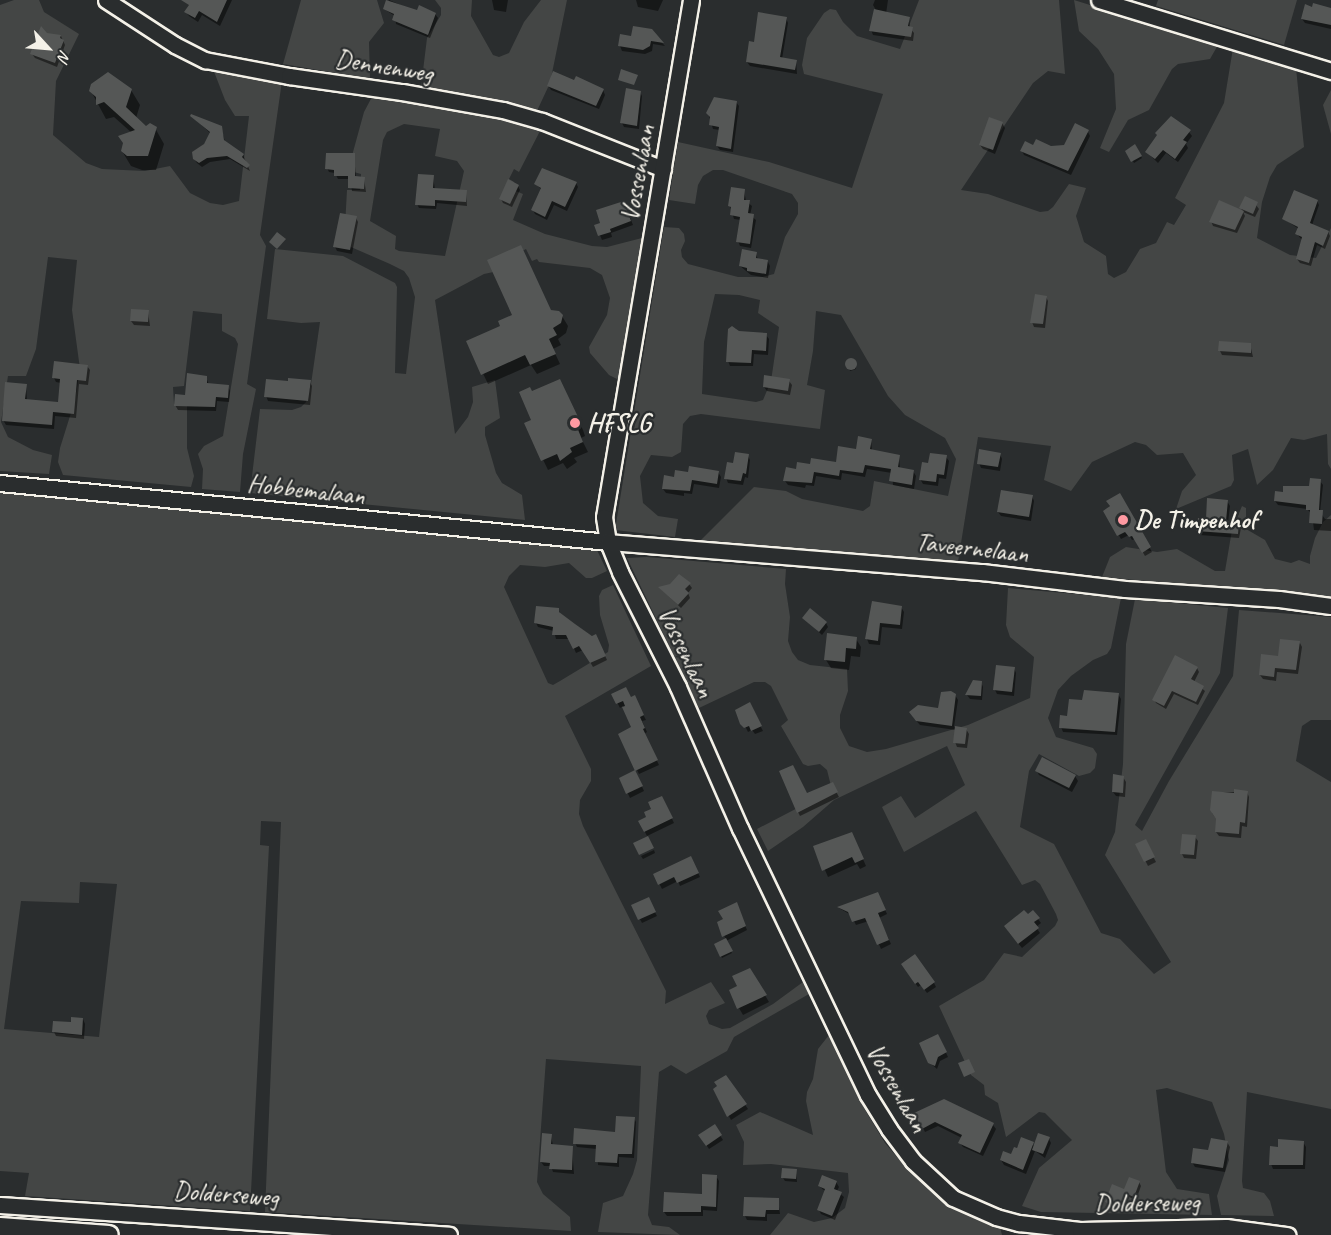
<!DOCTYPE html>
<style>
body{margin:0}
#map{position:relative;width:1331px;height:1235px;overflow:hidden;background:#2a2d2e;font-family:Caveat,sans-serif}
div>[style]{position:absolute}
.green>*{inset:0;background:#444645}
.shadow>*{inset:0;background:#0007}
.building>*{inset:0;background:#555756}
.round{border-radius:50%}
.roads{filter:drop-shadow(2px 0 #f4f1e8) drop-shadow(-2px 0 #f4f1e8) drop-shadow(0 2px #f4f1e8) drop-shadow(0 -2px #f4f1e8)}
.minor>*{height:15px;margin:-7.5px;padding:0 7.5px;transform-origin:7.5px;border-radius:7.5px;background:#2a2d2e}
.major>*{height:18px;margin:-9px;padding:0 9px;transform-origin:9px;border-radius:9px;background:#2a2d2e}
.dots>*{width:16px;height:16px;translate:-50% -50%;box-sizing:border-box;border:3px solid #2a2d2e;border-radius:50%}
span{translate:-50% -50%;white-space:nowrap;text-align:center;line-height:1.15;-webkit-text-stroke:4.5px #2a2d2e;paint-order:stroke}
.street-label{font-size:26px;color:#f4f1e8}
.poi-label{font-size:26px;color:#f4f1e8;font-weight:700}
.left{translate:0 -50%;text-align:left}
.north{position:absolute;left:18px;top:18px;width:60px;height:60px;-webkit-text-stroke:4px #2a2d2e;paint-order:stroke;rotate:116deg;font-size:16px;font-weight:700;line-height:24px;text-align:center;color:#f4f1e8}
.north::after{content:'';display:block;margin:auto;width:21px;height:27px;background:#f4f1e8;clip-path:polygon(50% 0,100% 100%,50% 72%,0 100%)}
</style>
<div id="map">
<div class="green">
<i style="clip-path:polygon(14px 0,39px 0,44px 12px,79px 34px,56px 81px,53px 135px,86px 163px,102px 169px,145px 171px,170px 166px,190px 193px,210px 203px,223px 205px,239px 201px,249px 116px,235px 116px,225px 100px,213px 69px,282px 81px,260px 235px,266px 246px,247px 384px,256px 389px,243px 454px,240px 492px,202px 489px,203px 469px,198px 454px,204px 446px,223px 436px,238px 344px,235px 338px,222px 331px,222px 314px,193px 311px,184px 386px,173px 387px,174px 404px,187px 404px,187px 448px,194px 476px,191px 487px,63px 475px,58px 462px,60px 448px,75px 400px,80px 369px,72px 310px,77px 260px,48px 257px,36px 349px,26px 376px,8px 376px,1px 422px,8px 437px,33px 450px,52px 455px,49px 474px,0 471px,0 5px)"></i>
<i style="clip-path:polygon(301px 0,377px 0,384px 23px,369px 42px,370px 79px,283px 64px)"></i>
<i style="clip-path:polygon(435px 0,472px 0,471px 16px,493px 55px,499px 57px,509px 53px,524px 22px,541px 0,567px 0,550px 83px,536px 113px,481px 98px,421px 87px,427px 38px,441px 15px,441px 8px)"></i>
<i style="clip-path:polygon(evenodd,919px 0,1059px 0,1065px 74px,1048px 71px,1033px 83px,961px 190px,988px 194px,1040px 212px,1048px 211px,1053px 207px,1069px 184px,1086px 188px,1076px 216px,1084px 242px,1106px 256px,1108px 274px,1114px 278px,1126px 272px,1140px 249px,1156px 243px,1167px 222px,1174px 225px,1186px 205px,1175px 198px,1224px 103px,1233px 48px,1296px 68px,1304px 147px,1277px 165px,1270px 177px,1262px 202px,1257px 238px,1290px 255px,1316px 258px,1331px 228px,1331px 469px,1328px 464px,1327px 434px,1304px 440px,1291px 438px,1273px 470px,1257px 485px,1248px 449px,1232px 455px,1234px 480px,1231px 486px,1176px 509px,1182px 491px,1196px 475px,1183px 453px,1157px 455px,1146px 445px,1135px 442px,1092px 462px,1071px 491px,1044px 480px,1051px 446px,978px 437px,958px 562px,701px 540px,754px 487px,786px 491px,802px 499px,863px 511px,870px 506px,874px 481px,948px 496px,956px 459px,945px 438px,905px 415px,888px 396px,841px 315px,816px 311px,813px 351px,807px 385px,825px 390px,820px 429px,701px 414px,690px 416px,683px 424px,681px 452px,672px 457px,651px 455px,640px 476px,643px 503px,658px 516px,678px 519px,675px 537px,615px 530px,664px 227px,679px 228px,684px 234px,685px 241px,681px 250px,682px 257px,688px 264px,738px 277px,762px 277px,774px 274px,785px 237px,798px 214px,798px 203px,792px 194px,723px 170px,713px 170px,703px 176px,698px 185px,695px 204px,669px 200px,678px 142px,769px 162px,852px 188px,883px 94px,804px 74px,802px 65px,807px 38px,824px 13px,830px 9px,836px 10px,843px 22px,857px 36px,900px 49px,919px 0,715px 294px,739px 295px,760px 300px,758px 313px,779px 327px,771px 381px,763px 400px,756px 402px,702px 394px,704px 342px,715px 294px)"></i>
<i style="clip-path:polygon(1074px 0,1218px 45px,1210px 59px,1178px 64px,1172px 69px,1149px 110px,1128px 120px,1109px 152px,1100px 148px,1116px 109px,1114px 74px,1098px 49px,1079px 31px)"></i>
<i style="clip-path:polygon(1158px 0,1297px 0,1284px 45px,1156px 6px)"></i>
<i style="clip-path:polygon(1331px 90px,1331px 134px,1323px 105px)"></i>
<i style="clip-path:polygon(evenodd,373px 95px,486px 114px,540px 131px,519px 172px,514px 169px,509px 179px,514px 182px,511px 189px,523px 194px,513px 220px,545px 234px,592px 246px,607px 247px,642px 238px,619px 380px,609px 375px,590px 353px,589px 347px,607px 315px,610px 298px,602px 275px,590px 268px,539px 262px,537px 259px,532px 261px,526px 249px,508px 258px,513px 268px,484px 274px,435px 300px,455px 434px,468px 417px,473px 402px,472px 387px,495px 380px,500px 418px,485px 427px,485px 435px,496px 473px,502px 483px,522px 495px,525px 520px,250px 493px,260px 409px,292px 410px,301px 407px,306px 402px,311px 384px,320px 322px,301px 323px,267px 319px,275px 249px,343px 256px,395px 283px,397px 287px,395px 373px,406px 374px,415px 297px,409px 278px,404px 271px,390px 264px,344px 244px,347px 190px,360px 190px,361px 174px,350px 171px,353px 152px,364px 112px,373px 95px,404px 124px,440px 129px,435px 156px,457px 161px,464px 171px,445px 256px,399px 251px,395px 249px,396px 236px,370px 221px,383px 140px,387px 132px,404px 124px)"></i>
<i style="clip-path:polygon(evenodd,0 489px,596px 548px,607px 571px,592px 578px,586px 578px,569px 563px,545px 567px,520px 565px,509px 576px,504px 587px,548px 683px,553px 685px,560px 681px,608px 652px,609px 645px,600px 615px,599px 596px,602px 590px,613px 585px,651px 666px,565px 716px,591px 769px,591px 781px,580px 800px,579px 814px,583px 826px,666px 991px,665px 1004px,711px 982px,725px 1003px,709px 1010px,706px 1016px,709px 1024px,722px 1029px,730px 1028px,773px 1004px,803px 982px,809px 994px,734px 1037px,727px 1051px,686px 1074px,671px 1065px,659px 1072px,648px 1215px,652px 1225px,669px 1227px,680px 1235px,598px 1232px,603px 1203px,623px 1196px,633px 1174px,637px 1160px,641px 1066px,546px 1059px,537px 1182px,543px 1194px,570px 1217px,571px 1231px,265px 1212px,281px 822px,261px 821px,260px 845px,269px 846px,250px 1211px,25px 1196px,29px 1173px,0 1171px,0 489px,80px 882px,117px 884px,99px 1037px,4px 1029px,21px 901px,79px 903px,80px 882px)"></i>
<i style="clip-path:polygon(1242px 506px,1246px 508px,1246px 529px,1265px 540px,1275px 559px,1291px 563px,1299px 560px,1310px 564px,1310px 556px,1315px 538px,1323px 522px,1331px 515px,1331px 598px,1102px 577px,1110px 557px,1126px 547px,1157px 552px,1177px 549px,1215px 571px,1225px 571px,1232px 530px)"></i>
<i style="clip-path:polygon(647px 557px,786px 569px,785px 584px,790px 617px,788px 641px,792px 652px,798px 660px,810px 665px,847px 669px,848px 691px,840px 715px,840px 728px,849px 746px,867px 752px,886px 749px,968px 725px,1030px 698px,1034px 657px,1010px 637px,1006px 625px,1008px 588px,1121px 598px,1111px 648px,1107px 654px,1093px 660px,1071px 676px,1058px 690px,1048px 718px,1056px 737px,1093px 748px,1097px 754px,1095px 768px,1090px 773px,1079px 776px,1039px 754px,1029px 771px,1020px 827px,1054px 844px,1101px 933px,1120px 939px,1154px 974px,1171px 962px,1105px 855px,1115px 832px,1123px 764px,1126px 644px,1135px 599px,1228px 608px,1220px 673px,1135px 825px,1142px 831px,1169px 781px,1233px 676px,1239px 610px,1331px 617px,1331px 720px,1311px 720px,1302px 726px,1296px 761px,1331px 782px,1331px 1109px,1247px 1092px,1242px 1181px,1243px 1188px,1264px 1193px,1270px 1201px,1274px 1216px,1221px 1215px,1217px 1196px,1229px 1160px,1224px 1134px,1212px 1102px,1167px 1088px,1156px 1090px,1166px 1172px,1177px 1189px,1209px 1194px,1212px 1215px,1041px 1212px,1022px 1206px,1039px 1168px,1072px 1140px,1045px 1113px,1039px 1112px,1006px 1137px,998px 1103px,985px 1095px,984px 1085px,971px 1075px,939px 1006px,984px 980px,1004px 953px,1022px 957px,1055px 926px,1058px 920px,1056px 914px,1040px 884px,1035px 880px,1022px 885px,976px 811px,904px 852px,882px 807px,901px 796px,915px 818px,965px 785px,947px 746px,834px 800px,803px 827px,768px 851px,757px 829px,832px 790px,827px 770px,820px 764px,808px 766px,803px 764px,781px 726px,788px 720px,771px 686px,765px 682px,754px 682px,699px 708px,627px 558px)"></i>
<i style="clip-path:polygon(829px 1035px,865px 1110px,885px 1143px,897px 1157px,994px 1222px,1000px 1227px,1002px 1235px,770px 1235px,788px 1213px,814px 1222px,832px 1218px,845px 1208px,849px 1192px,848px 1173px,771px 1164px,743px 1165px,744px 1142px,736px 1125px,760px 1112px,813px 1135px,806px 1101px,807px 1092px,813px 1079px,818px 1049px)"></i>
</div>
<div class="shadow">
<i style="clip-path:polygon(193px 0,232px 0,220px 26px,202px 15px,198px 22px,189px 16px,186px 12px)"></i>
<i style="clip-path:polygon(389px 0,417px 12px,435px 14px,438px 18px,430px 38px,396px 24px,395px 16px,384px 9px)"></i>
<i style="clip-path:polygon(492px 0,508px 0,506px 12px,494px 10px)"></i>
<i style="clip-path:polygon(636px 0,663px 0,658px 11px,638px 7px)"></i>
<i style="clip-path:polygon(875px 0,888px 0,886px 14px,909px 19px,910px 28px,914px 33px,913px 41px,873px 35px,871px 30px,877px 12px,873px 5px)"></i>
<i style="clip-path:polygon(1331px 10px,1331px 29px,1305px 23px,1302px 19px)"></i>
<i style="clip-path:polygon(786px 18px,788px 23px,782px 59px,796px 61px,797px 74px,750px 66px,747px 62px,755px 44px)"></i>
<i style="clip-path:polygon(651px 31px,665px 46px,653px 44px,652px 51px,645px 54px,622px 51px,620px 46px)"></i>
<i style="clip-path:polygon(46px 34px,61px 36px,65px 45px,57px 67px,35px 58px,32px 54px)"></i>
<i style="clip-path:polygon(575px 82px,603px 90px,605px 95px,599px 109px,551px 90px,548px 85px)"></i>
<i style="clip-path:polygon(131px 90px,140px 105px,136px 118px,145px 128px,155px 128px,164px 144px,156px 170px,142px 170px,131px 166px,122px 151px,132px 133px,114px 117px,106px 119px,91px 91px)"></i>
<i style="clip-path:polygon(640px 92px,642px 96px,639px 129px,624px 127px,622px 123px)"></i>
<i style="clip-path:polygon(736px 102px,739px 106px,733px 152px,720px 150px,717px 146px,720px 130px,713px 129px,708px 113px)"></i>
<i style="clip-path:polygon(192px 116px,221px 127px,225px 142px,243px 155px,250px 171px,230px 159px,210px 162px,202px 167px,197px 163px,194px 159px,211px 134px)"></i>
<i style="clip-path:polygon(1002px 123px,1005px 128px,995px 154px,983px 149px,980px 145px)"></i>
<i style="clip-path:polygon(1088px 132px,1090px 136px,1071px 175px,1024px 155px,1022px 151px,1034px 147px,1065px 146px)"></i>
<i style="clip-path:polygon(1189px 132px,1192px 136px,1186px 144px,1188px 148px,1178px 162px,1166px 153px,1158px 163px,1147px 152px)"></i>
<i style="clip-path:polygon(1135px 146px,1142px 158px,1134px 163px,1127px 151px)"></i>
<i style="clip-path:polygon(354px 155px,356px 178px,364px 178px,366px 192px,352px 191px,350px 179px,338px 179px,335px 173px,329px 172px,327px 168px)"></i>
<i style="clip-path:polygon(433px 176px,435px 190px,466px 192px,467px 206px,437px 203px,436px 209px,419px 208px,417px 204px)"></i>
<i style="clip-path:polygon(576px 183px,578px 187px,567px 211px,554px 205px,547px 220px,535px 214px,533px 210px,542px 190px,536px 184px)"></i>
<i style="clip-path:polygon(518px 186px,520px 190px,512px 207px,503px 203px,501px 199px)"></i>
<i style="clip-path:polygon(744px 190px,746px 201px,752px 206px,750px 215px,756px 220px,751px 248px,740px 246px,738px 241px,741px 220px,734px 219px,730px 206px)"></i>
<i style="clip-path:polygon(1317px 201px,1319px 205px,1312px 225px,1328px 232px,1330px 236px,1325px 249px,1317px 245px,1311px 266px,1300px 263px,1297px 259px,1302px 240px,1297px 234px,1299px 229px,1284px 219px)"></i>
<i style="clip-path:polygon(624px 202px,633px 225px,611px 233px,612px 237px,602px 240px,596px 226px,602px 224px)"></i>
<i style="clip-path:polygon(1256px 205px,1259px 209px,1255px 217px,1243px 212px,1241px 208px)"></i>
<i style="clip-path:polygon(1243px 212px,1245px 216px,1237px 233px,1213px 226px,1211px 221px)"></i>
<i style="clip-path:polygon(356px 218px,358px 222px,352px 254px,337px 251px,335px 247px)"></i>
<i style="clip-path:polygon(756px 253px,758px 260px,768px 262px,770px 266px,768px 278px,751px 275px,740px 266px)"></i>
<i style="clip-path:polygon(1046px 297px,1048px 301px,1045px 328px,1034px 327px,1032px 322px)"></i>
<i style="clip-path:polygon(148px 311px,150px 326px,134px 325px,131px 321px)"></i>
<i style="clip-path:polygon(551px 312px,562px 316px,568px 326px,566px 333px,558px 339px,561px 345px,553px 349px,560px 364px,537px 374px,531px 365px,488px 384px,468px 342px)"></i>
<i style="clip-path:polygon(735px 328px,738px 332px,766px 335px,769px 339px,768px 355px,754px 354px,753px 366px,730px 366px,728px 361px,729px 330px)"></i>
<i style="clip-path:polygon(1250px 344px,1253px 357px,1222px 355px,1220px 351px)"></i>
<i style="clip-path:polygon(853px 361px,856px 369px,850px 371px,848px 363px)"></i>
<i style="clip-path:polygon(87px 366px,90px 370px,88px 385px,79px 384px,76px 418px,55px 416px,54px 429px,6px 425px,3px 420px,26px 386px,27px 401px,59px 404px,61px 383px,56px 382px,54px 378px)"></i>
<i style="clip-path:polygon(206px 377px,209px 385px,228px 386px,230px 391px,229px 402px,217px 401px,216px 411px,178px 410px,175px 405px)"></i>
<i style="clip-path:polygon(789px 381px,792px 385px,790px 395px,767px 391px,764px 387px)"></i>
<i style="clip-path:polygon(310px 382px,312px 386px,310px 405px,268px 401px,266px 396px)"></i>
<i style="clip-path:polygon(564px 390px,583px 430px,585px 436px,581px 438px,588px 452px,574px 458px,577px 462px,567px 469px,563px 463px,548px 470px,526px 424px,533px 420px,532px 393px)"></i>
<i style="clip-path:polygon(871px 440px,872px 451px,899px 457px,900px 469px,913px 471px,916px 476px,914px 489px,893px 485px,892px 473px,867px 469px,865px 477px,842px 473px,841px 480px,816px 476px,814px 486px,806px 485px,805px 488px,788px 485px,785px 481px,797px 470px,837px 463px)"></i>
<i style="clip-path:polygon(1000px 454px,1002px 459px,1000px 471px,981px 468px,979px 463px)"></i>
<i style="clip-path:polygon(748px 456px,750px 460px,748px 478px,745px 477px,743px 485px,728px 483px,726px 478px,735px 464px)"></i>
<i style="clip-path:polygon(946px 457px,949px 461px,946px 479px,939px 478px,938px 486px,923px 484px,920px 479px,929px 465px)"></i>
<i style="clip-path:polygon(718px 472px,721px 477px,719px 488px,694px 484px,692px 494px,684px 493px,684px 496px,666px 493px,663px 489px,676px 478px)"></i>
<i style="clip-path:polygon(1320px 481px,1323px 485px,1320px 512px,1325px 519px,1331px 519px,1331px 531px,1314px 530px,1312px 514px,1307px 509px,1278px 505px,1275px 501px,1284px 494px,1310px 488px)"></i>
<i style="clip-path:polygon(1120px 495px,1152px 552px,1145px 556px,1135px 539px,1132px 540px,1129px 535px,1121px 539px,1105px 511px)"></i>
<i style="clip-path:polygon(1032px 496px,1034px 501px,1031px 521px,1001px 516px,998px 512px)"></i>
<i style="clip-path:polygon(1227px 501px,1230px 506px,1228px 523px,1238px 524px,1241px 528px,1239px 538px,1200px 535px,1198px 531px)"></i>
<i style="clip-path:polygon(689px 584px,692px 588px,688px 593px,690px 598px,681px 608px,660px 588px)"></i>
<i style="clip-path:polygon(901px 607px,904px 612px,902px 629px,882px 627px,880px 645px,869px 644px,867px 639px,868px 623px)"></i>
<i style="clip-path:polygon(558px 609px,561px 616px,598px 640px,607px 660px,593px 667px,583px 650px,576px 653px,570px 639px,556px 639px,554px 631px,538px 627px,536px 623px)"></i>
<i style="clip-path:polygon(804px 618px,826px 623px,828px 627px,822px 635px)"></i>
<i style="clip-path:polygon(856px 639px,861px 647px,860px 657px,851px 656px,849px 670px,831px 668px,826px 660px)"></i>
<i style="clip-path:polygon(1300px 643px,1302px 647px,1298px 674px,1277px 672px,1276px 681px,1263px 679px,1260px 675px)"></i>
<i style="clip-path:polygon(1014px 668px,1016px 673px,1014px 696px,997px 694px,995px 690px)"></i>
<i style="clip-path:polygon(1197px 668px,1199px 672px,1194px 682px,1205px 691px,1198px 705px,1174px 694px,1166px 709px,1156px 703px,1154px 699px)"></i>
<i style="clip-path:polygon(981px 682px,983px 687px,982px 700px,970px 699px,967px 695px)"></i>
<i style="clip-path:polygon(613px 694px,631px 699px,634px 697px,646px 720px,642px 721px,647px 732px,644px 734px,659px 765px,639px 774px,620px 735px,633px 728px,623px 706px,620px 708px)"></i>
<i style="clip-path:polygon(1118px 694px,1121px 699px,1117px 735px,1063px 732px,1061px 727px,1084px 701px)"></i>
<i style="clip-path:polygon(955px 695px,958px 700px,954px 727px,966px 729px,969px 734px,967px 748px,957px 747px,955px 742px,956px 730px,920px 725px,913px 717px,940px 710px)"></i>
<i style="clip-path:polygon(749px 704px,763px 731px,755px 734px,752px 730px,748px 732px,737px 710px)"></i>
<i style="clip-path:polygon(1037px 771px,1075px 776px,1078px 781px,1072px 792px,1039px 775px)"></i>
<i style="clip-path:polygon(637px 776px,644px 791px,630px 798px,621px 779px)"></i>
<i style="clip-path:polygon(1123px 777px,1126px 782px,1125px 797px,1116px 796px,1113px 792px)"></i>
<i style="clip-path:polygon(832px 784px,839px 797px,800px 816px,798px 812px,806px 795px)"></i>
<i style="clip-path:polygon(1213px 792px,1247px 792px,1249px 797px,1247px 827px,1242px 826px,1241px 838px,1219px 836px,1216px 832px,1217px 820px,1212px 813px)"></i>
<i style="clip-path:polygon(662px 798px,674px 823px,647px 836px,640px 822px,648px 818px)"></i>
<i style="clip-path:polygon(1195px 837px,1198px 841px,1196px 859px,1184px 858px,1182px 854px)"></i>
<i style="clip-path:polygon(855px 841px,866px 866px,860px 869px,857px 864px,828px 877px,815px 847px)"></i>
<i style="clip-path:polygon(1145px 841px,1156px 862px,1148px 866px,1137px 844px)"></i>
<i style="clip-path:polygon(654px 850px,655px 853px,643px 859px,641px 856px)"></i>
<i style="clip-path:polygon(693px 862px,700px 877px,680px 886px,678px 881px,662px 889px,655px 875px)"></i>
<i style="clip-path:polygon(878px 894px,887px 914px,879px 918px,891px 944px,881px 949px,869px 921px,856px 925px,851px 915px,839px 908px)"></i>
<i style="clip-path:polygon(650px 903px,657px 916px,642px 923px,633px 906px)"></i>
<i style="clip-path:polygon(738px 908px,747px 930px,726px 941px,732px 953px,722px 958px,716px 945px,726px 940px,719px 923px)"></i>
<i style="clip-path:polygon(1027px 916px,1038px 919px,1041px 923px,1036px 927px,1040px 933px,1022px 948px,1008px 931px)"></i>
<i style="clip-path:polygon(905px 969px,934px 983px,936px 987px,927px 993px,921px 985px,918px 987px)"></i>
<i style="clip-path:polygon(750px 970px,769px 1002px,743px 1015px,739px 1008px,739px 987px)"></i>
<i style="clip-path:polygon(83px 1019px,85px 1024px,84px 1039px,56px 1036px,54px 1032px)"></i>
<i style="clip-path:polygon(938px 1036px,948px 1057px,940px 1061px,937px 1069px,929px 1062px)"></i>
<i style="clip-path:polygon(726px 1077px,748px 1109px,731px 1120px,715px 1089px)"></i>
<i style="clip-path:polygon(916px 1114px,993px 1125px,996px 1129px,983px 1156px,963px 1147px,960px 1143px,962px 1138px,938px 1126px,925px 1132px)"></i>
<i style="clip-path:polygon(634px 1118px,636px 1122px,634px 1158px,619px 1157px,619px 1167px,598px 1165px,597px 1149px,577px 1147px,575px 1143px,617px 1134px)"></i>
<i style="clip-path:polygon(714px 1126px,723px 1140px,709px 1149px,700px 1135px)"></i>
<i style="clip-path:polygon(551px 1135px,553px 1146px,572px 1147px,574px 1174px,553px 1172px,551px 1166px,544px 1166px,541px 1162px)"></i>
<i style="clip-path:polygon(1022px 1139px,1035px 1146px,1049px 1139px,1051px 1143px,1045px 1158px,1035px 1151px,1026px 1174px,1004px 1165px,1001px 1160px,1012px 1156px)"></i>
<i style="clip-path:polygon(1227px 1142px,1230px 1147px,1225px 1172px,1195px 1167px,1192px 1162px)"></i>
<i style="clip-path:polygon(1303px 1142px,1306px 1147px,1305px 1169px,1273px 1169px,1271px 1164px,1279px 1148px)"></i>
<i style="clip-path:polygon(796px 1170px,797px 1182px,785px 1181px,783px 1178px)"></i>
<i style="clip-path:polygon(716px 1176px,719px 1181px,717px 1211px,703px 1210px,703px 1216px,667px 1216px,664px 1212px,665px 1194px,703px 1195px)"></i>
<i style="clip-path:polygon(836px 1182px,839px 1187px,837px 1191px,844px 1197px,835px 1220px,821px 1214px,819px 1210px,826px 1192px,819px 1186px)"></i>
<i style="clip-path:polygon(1139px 1182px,1141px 1186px,1136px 1200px,1129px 1197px,1124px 1211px,1109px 1206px,1107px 1202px)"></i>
<i style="clip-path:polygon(778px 1200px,780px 1214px,767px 1214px,767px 1221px,747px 1220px,745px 1216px)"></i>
</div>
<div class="building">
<i style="clip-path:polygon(181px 0,227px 0,217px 22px,199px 11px,195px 18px,184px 12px,189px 5px)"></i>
<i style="clip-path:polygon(386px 0,417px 10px,419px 5px,436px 13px,428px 35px,392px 20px,394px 14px,383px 9px)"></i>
<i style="clip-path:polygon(1313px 3px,1331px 8px,1331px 25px,1301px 19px,1305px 4px,1312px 7px)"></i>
<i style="clip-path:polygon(874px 9px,910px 17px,908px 26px,913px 27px,911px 37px,869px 31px)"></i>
<i style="clip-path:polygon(758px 12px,787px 17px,780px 57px,797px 60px,795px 70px,746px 62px,749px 41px,754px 42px)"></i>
<i style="clip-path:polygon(41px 26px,47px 33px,61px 35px,60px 38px,64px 40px,55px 63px,30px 54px)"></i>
<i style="clip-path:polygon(633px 26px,652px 29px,664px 43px,651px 41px,650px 46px,643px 50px,618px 46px,620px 34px,631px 36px)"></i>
<i style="clip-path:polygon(621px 69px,638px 75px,634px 85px,618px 80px)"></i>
<i style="clip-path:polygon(553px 71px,574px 80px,576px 76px,604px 89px,596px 106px,547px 86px)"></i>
<i style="clip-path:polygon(108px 72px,132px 89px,126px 107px,146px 126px,150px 123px,157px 127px,148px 156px,127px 156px,121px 151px,123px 143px,118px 136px,135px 130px,104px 102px,96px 105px,96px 97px,89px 91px,91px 84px)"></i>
<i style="clip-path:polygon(626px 88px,641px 91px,637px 126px,620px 123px)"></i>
<i style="clip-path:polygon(714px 97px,737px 101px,731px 149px,716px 146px,719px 127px,709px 125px,710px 117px,706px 113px)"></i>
<i style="clip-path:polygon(191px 114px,222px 126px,224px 140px,244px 154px,242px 157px,250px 165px,247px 168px,227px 156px,207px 158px,199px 163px,193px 159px,192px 152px,204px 144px,210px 132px,190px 116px)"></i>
<i style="clip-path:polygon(1171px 116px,1191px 130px,1183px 140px,1187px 142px,1175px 159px,1163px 150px,1155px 159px,1145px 152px,1157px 135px,1155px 133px)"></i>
<i style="clip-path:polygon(989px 117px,1003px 122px,993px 150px,979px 145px)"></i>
<i style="clip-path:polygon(1075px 123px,1089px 130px,1068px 171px,1020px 151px,1025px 141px,1033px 145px,1036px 139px,1051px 146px,1064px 145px)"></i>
<i style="clip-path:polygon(1135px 144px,1142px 156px,1131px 162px,1125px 151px)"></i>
<i style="clip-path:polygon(326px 153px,355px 153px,355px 176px,365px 177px,364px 189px,348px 188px,348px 176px,334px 176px,334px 170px,325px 169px)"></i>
<i style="clip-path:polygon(542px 168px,577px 182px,565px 207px,552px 201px,545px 217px,531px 210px,541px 188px,534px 184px)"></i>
<i style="clip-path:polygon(418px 174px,434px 175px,433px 188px,467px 190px,466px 202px,435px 200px,435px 206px,415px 205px)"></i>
<i style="clip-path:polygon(508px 179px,519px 185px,510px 204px,499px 199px)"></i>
<i style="clip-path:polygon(731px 187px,745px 189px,744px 200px,750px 200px,748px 213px,754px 214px,750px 244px,736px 242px,740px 217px,730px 215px,731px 207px,728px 206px)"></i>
<i style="clip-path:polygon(1294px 190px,1318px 200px,1310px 223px,1329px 231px,1323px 246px,1315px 242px,1309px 263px,1296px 259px,1302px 237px,1295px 234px,1298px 227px,1282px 219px)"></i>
<i style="clip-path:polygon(1245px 196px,1258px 202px,1253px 214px,1239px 208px)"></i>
<i style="clip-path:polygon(1219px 200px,1244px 211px,1235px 230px,1209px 222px)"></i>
<i style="clip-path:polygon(624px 201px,631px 221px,610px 229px,611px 232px,598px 236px,594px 225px,600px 223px,596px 210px)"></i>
<i style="clip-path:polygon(340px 213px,357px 216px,350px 250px,333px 247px)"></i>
<i style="clip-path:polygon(277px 232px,286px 239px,277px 249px,269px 242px)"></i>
<i style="clip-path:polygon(521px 245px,551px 310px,559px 311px,563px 315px,561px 323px,553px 328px,557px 335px,549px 339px,556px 354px,530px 365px,525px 355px,481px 375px,466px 341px,500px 326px,498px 321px,512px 315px,487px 260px)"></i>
<i style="clip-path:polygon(742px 249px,757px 252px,756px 258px,768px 260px,766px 274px,747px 271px,747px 268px,739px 266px)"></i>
<i style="clip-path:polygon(1035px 294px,1047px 296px,1043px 324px,1030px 323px)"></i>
<i style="clip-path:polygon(131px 309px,149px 310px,148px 322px,130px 321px)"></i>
<i style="clip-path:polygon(732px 326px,739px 331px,767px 333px,766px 351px,752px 350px,751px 363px,726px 362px,728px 329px)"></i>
<i style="clip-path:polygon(1219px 341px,1251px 343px,1251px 353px,1218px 351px)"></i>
<i class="round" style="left:845px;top:358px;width:12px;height:12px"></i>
<i style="clip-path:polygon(54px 361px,88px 365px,86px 381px,77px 380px,74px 414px,53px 412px,52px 425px,2px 421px,5px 382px,27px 384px,25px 399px,58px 402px,60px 379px,52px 378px)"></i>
<i style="clip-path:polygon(187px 373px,207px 376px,207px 383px,229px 385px,228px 398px,216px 397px,215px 407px,174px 406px,175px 394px,185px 395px)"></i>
<i style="clip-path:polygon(764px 375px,790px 379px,788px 391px,763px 387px)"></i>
<i style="clip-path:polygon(288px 378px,311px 380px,308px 401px,264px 397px,266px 379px,288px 381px)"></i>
<i style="clip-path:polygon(560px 379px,579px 419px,581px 426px,577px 427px,583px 442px,570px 448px,572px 452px,560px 461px,557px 454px,541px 461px,524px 423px,531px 420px,519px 392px,530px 387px,532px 391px)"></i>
<i style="clip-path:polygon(858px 436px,872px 439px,870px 449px,900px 455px,898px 467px,914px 470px,912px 485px,889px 481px,891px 469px,865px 465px,863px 473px,840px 470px,839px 476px,814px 472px,812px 483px,783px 481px,786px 467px,796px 469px,797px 462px,810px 464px,811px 458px,836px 462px,838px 446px,856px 449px)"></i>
<i style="clip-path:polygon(979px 449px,1001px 453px,998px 467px,977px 464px)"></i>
<i style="clip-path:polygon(735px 452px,749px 454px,746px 474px,743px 473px,741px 481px,724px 479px,727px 462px,733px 463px)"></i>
<i style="clip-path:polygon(930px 453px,947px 455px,944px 475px,937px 474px,936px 482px,919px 480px,922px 462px,928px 463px)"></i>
<i style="clip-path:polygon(689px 466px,719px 471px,717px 484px,692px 480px,690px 491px,662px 489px,664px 475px,674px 477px,675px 470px,688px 472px)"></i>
<i style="clip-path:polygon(1310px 478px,1321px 479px,1319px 510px,1323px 510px,1322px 524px,1309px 523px,1310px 510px,1306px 510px,1306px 505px,1274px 501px,1275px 491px,1283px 492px,1283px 486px,1309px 486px)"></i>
<i style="clip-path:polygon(1001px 490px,1033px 495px,1029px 517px,997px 512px)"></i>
<i style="clip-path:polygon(1120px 493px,1151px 547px,1142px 553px,1132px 536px,1129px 537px,1125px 532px,1117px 536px,1103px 511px,1110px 506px,1106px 501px)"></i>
<i style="clip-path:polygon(1207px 498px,1228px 500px,1226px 521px,1239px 522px,1238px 534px,1196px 531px,1198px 518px,1206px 519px)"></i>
<i style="clip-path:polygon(679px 574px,691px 583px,685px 589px,689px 593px,678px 605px,658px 587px,670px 584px)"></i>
<i style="clip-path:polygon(872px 601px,902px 606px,900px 625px,880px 623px,878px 641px,865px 639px)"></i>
<i style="clip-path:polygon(536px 606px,559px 608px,559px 612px,575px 624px,592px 636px,596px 634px,606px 656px,590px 663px,579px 646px,573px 649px,566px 635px,552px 635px,553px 627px,534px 623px)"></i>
<i style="clip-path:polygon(810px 608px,827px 622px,819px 632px,802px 618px)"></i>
<i style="clip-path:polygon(827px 633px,857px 637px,856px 649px,846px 648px,845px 662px,824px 660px)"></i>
<i style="clip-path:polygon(1280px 639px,1300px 641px,1296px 670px,1275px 668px,1274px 677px,1259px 675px,1261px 654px,1278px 656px)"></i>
<i style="clip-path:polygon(1175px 655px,1198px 667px,1191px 679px,1204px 686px,1196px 702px,1172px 691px,1164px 706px,1152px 700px)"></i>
<i style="clip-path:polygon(996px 665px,1015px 667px,1012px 692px,993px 690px)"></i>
<i style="clip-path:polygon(973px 680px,982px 681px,981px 696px,965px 695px)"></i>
<i style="clip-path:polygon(626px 687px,631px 697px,635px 695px,644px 715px,640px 717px,645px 728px,643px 729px,658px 760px,635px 771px,618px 734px,631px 727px,622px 707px,625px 706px,623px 701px,616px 704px,611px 694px)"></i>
<i style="clip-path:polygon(1084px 690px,1119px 693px,1115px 732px,1059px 728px,1060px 715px,1067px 716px,1069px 699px,1082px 700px)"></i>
<i style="clip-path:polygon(951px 691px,956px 694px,952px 726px,916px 721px,909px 712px,918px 705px,938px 708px,941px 692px)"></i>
<i style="clip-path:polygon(750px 702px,762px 726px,751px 731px,749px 726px,744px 728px,740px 724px,735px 710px)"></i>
<i style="clip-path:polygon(955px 726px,967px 728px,965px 744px,953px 743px)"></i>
<i style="clip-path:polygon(1042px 757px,1076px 775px,1069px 788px,1035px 771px)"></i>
<i style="clip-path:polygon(793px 765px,807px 793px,833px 782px,838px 792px,797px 813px,779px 771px)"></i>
<i style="clip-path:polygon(635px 770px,643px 786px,626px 794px,619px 778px)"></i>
<i style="clip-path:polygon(1113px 774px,1124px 776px,1123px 793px,1112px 792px)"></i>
<i style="clip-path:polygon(1234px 789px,1248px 791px,1245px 823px,1240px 822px,1239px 834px,1215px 832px,1216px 819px,1210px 810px,1212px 791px,1234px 793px)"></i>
<i style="clip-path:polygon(662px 796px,673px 818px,644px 832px,638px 821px,646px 817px,644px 812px,651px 809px,648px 802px)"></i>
<i style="clip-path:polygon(852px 832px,864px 859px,855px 863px,852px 857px,822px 871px,813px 846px)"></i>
<i style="clip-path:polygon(1182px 834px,1196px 835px,1194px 855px,1180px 854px)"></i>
<i style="clip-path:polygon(648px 836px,654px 848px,639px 855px,633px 843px)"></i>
<i style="clip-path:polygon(1146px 839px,1155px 857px,1144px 862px,1135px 844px)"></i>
<i style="clip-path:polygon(691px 856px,699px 873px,677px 883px,674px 877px,658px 885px,653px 874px)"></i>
<i style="clip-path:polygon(878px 892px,886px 910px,878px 913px,889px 940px,877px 945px,865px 918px,852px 922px,848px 912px,837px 907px)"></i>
<i style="clip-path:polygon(649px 897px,656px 912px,638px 920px,631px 905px)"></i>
<i style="clip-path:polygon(737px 902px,746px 926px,722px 937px,717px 922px,723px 919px,718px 911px)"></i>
<i style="clip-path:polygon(1024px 910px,1028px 914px,1033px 910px,1040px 918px,1034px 922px,1039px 928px,1018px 944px,1004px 926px)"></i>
<i style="clip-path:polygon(726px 938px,733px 951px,720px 957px,714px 944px)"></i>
<i style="clip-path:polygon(915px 954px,935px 982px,924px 990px,918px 982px,915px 984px,901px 964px)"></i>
<i style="clip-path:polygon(750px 968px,767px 995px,737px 1009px,729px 990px,737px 986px,732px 976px)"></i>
<i style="clip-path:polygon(71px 1017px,83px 1018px,82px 1035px,52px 1032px,53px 1021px,71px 1022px)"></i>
<i style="clip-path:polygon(938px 1034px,947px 1052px,938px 1057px,935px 1066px,928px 1063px,919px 1043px)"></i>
<i style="clip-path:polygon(969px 1059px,975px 1072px,964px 1077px,958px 1063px)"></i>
<i style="clip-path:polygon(726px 1075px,747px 1104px,727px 1117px,713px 1089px,717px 1086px,714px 1082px)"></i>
<i style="clip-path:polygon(944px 1099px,994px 1123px,980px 1153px,958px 1143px,962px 1135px,935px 1122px,922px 1129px,914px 1113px)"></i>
<i style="clip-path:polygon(616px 1116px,635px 1117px,632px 1154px,618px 1154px,617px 1163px,595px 1162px,596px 1145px,573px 1144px,574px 1128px,615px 1132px)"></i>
<i style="clip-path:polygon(715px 1124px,722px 1135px,706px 1146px,698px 1135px)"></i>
<i style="clip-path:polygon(542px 1133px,552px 1134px,551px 1144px,573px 1146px,572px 1170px,549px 1169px,550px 1163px,540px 1162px)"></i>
<i style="clip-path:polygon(1038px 1133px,1050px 1137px,1043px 1154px,1032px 1150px)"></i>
<i style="clip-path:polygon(1021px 1137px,1034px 1142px,1023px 1170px,1000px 1160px,1003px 1151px,1011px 1154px,1014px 1147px,1017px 1148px)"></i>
<i style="clip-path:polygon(1211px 1138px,1228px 1141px,1223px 1168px,1191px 1163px,1193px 1148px,1208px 1150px)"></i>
<i style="clip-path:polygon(1278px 1139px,1304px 1141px,1303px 1165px,1269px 1165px,1270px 1146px,1278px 1147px)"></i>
<i style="clip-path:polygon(782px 1168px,797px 1169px,796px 1179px,781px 1178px)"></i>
<i style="clip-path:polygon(702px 1174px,717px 1175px,716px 1207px,701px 1206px,701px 1212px,663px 1212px,664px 1192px,702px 1194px)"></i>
<i style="clip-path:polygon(822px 1175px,837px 1181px,834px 1189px,842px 1192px,832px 1216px,817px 1210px,825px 1189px,818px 1186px)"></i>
<i style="clip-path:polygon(1129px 1177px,1140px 1181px,1134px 1197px,1127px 1194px,1121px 1208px,1105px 1202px,1112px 1184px,1124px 1189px)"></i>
<i style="clip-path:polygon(744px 1197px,779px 1198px,779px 1210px,766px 1210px,765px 1217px,743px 1216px)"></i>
</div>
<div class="roads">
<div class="minor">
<i style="left:106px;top:0;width:82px;rotate:33.1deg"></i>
<i style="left:175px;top:45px;width:34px;rotate:27deg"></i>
<i style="left:205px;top:60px;width:86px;rotate:10.8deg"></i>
<i style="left:289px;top:76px;width:114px;rotate:8.1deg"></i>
<i style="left:402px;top:92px;width:103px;rotate:10.1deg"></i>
<i style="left:503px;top:110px;width:41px;rotate:15.8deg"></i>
<i style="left:542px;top:121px;width:130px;rotate:21.6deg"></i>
<i style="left:691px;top:0;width:524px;rotate:99.55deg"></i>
<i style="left:604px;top:517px;width:25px;rotate:81deg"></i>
<i style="left:608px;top:542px;width:32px;rotate:68deg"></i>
<i style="left:620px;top:572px;width:129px;rotate:63.2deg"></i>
<i style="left:678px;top:687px;width:154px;rotate:66.3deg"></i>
<i style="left:740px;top:828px;width:296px;rotate:64.4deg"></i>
<i style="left:868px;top:1095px;width:40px;rotate:58deg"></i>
<i style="left:889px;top:1129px;width:40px;rotate:53deg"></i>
<i style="left:913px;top:1161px;width:54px;rotate:42.8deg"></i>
<i style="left:953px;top:1198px;width:47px;rotate:23.8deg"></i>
<i style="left:996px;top:1217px;width:24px;rotate:15deg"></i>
<i style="left:1019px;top:1223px;width:61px;rotate:6.5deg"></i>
<i style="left:1080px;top:1230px;width:146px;rotate:-1.2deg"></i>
<i style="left:1226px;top:1227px;width:62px;rotate:7.5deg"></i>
<i style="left:1099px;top:0;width:243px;rotate:17deg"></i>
<i style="left:0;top:483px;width:611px;rotate:5.54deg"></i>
<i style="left:608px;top:542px;width:375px;rotate:4.6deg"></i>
<i style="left:982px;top:572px;width:144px;rotate:6.8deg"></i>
<i style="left:1125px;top:589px;width:154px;rotate:3.7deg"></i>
<i style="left:1279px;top:599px;width:52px;rotate:7.7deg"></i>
<i style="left:0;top:1205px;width:450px;rotate:3.8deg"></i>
</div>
<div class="major">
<i style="left:0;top:1227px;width:109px;rotate:4.2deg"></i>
</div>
</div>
<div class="dots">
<i style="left:575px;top:423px;background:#ff9aa2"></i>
<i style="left:1123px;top:520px;background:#ff9aa2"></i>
</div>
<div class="street-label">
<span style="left:384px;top:66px;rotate:9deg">Dennenweg</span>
<span style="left:638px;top:173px;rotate:-80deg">Vossenlaan</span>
<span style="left:306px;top:490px;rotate:6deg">Hobbemalaan</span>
<span style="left:972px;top:548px;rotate:6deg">Taveernelaan</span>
<span style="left:686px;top:652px;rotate:64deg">Vossenlaan</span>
<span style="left:897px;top:1088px;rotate:60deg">Vossenlaan</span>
<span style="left:226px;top:1194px;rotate:4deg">Dolderseweg</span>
<span style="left:1147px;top:1203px;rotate:-1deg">Dolderseweg</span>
</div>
<div class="poi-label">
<span class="left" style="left:587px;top:423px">HFSLG</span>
<span class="left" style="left:1135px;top:520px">De Timpenhof</span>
</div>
<div class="north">N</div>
</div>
